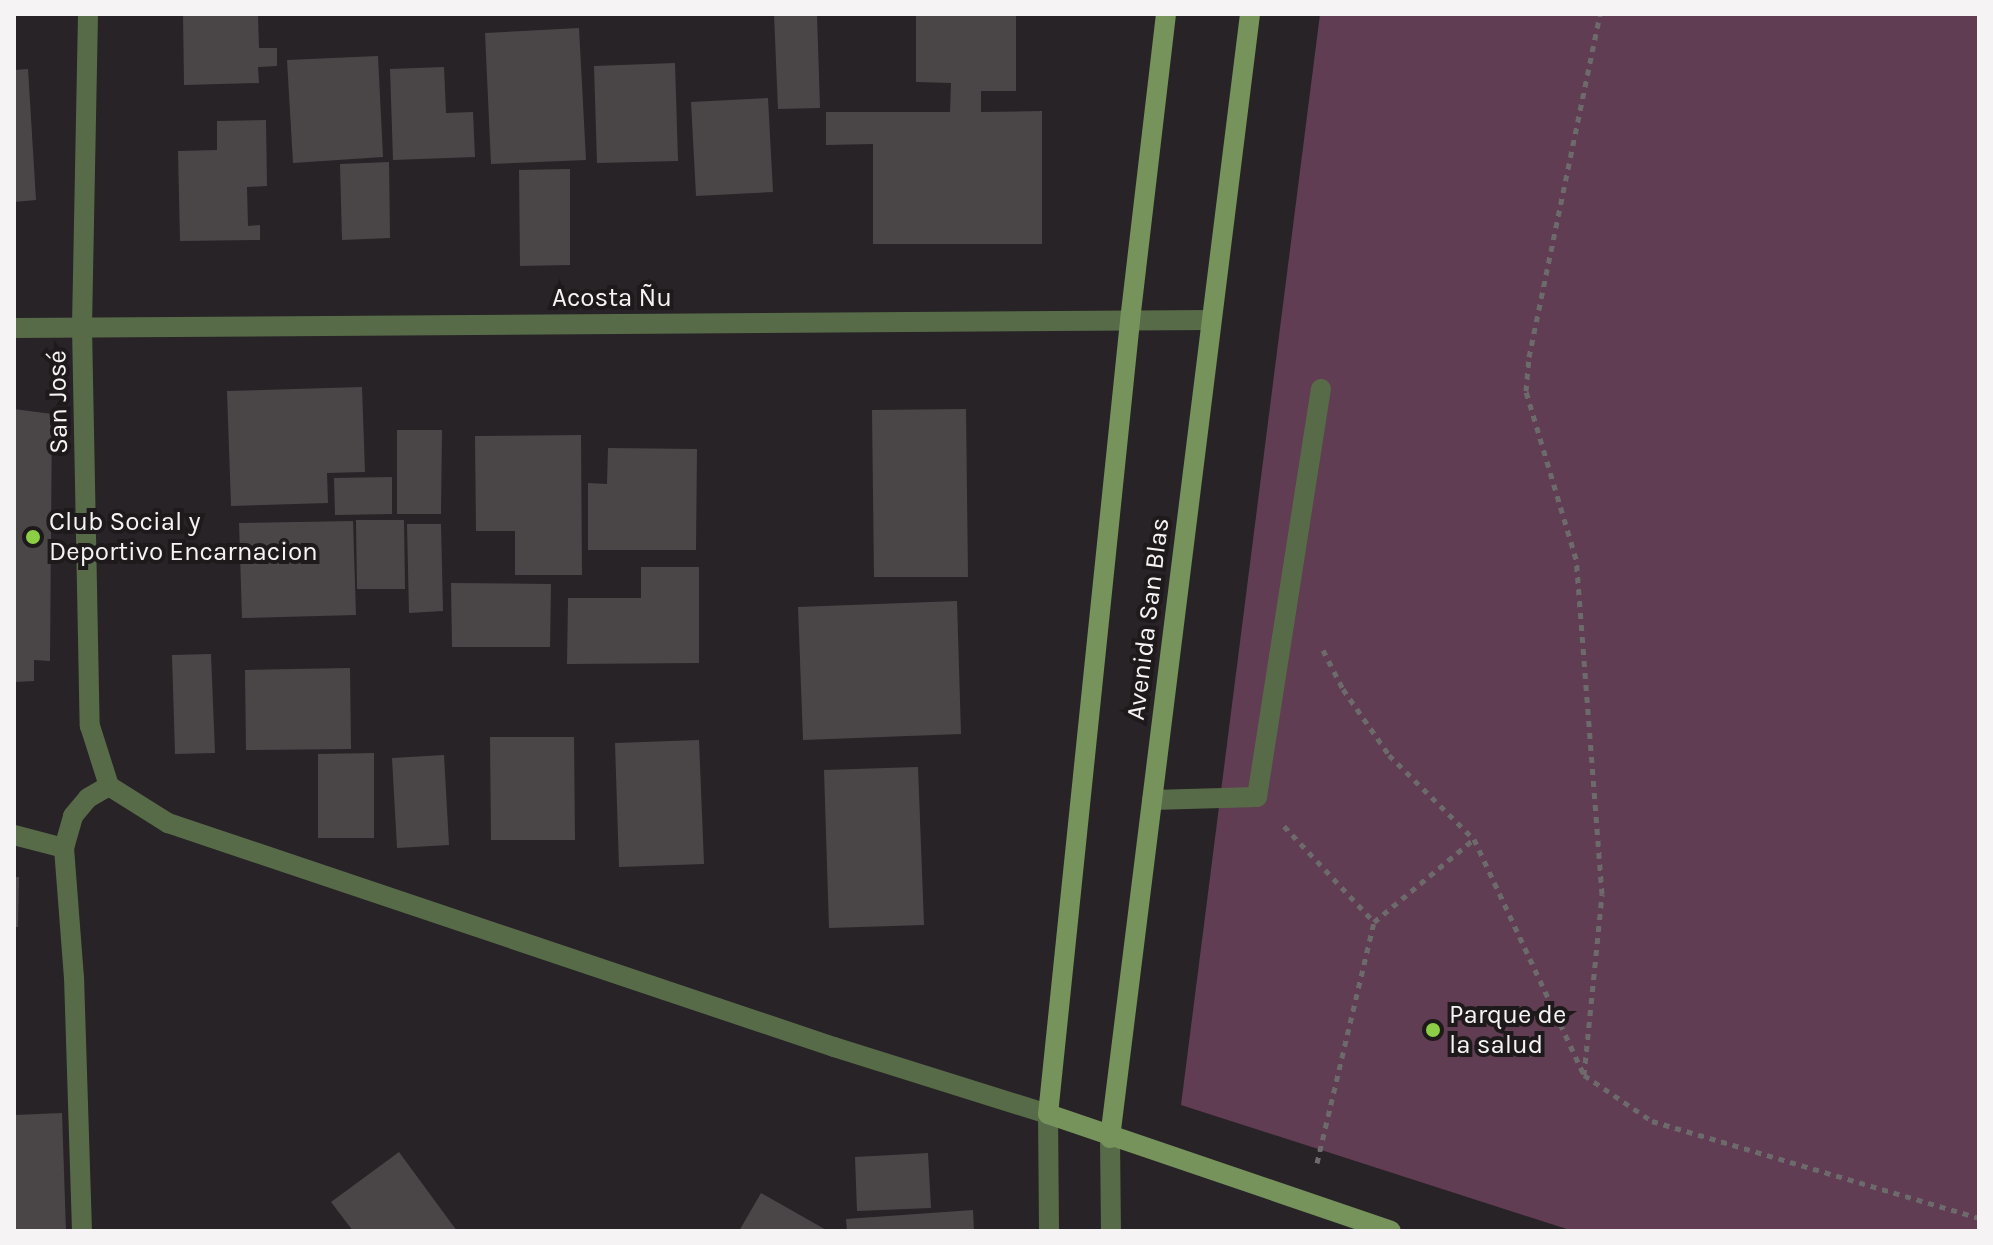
<!DOCTYPE html>
<meta charset="utf-8">
<style>
body{margin:0}
#map{position:relative;width:1993px;height:1245px;overflow:hidden;background:#272326;font-family:Karla,sans-serif}
div>[style]{position:absolute}
.green>*{inset:0;background:#603d52}
.building>*{inset:0;background:#4a4648}
.path>*{height:5px;margin-top:-2.5px;transform-origin:0;background:repeating-linear-gradient(90deg,#6d6a6c 0 6px,transparent 0 12px)}
.lane>*{height:20px;margin:-10px;padding:0 10px;transform-origin:10px;border-radius:10px;background:#586b48}
.street>*{height:20px;margin:-10px;padding:0 10px;transform-origin:10px;border-radius:10px;background:#586b48}
.secondary>*{height:20px;margin:-10px;padding:0 10px;transform-origin:10px;border-radius:10px;background:#75935b}
.dots>*{width:22px;height:22px;translate:-50% -50%;box-sizing:border-box;border:4px solid #1e1a1c;border-radius:50%}
span{translate:-50% -50%;white-space:nowrap;text-align:center;line-height:1.15;-webkit-text-stroke:8px #1e1a1c;paint-order:stroke}
.street-label{font-size:26px;color:#f6f3f4}
.poi-label{font-size:26px;color:#f6f3f4}
.left{translate:0 -50%;text-align:left}
.frame{position:absolute;inset:0;border:16px solid #f6f3f4;pointer-events:none}
</style>
<div id="map">
<div class="green">
<i style="clip-path:polygon(1320px 14px,1979px 14px,1979px 1231px,1573px 1231px,1181px 1105px)"></i>
</div>
<div class="building">
<i style="clip-path:polygon(183px 14px,258px 14px,259px 48px,277px 48px,277px 66px,258px 67px,259px 83px,184px 85px)"></i>
<i style="clip-path:polygon(774px 14px,817px 14px,820px 108px,778px 109px)"></i>
<i style="clip-path:polygon(916px 14px,1016px 14px,1016px 91px,981px 91px,981px 112px,1042px 111px,1042px 244px,873px 244px,873px 144px,826px 145px,826px 112px,950px 112px,951px 83px,916px 82px)"></i>
<i style="clip-path:polygon(579px 28px,586px 160px,491px 164px,485px 33px)"></i>
<i style="clip-path:polygon(378px 56px,383px 157px,293px 163px,287px 60px)"></i>
<i style="clip-path:polygon(675px 63px,678px 161px,597px 163px,594px 66px)"></i>
<i style="clip-path:polygon(444px 67px,446px 113px,473px 112px,475px 157px,393px 160px,390px 69px)"></i>
<i style="clip-path:polygon(28px 69px,36px 200px,14px 202px,14px 70px)"></i>
<i style="clip-path:polygon(768px 98px,773px 192px,696px 196px,691px 102px)"></i>
<i style="clip-path:polygon(266px 120px,267px 186px,247px 187px,248px 226px,260px 225px,260px 240px,180px 241px,178px 151px,217px 150px,217px 121px)"></i>
<i style="clip-path:polygon(389px 162px,390px 238px,342px 240px,340px 164px)"></i>
<i style="clip-path:polygon(570px 169px,570px 265px,520px 266px,519px 170px)"></i>
<i style="clip-path:polygon(362px 387px,365px 472px,327px 473px,328px 503px,231px 506px,227px 391px)"></i>
<i style="clip-path:polygon(14px 409px,52px 414px,50px 661px,34px 660px,34px 681px,14px 682px)"></i>
<i style="clip-path:polygon(966px 409px,968px 577px,874px 577px,872px 410px)"></i>
<i style="clip-path:polygon(397px 430px,442px 430px,441px 514px,397px 514px)"></i>
<i style="clip-path:polygon(581px 435px,582px 575px,515px 575px,515px 531px,476px 531px,475px 436px)"></i>
<i style="clip-path:polygon(608px 448px,697px 449px,696px 550px,588px 550px,588px 483px,607px 484px)"></i>
<i style="clip-path:polygon(392px 477px,392px 514px,335px 515px,334px 478px)"></i>
<i style="clip-path:polygon(356px 520px,404px 520px,405px 589px,357px 589px)"></i>
<i style="clip-path:polygon(353px 521px,356px 615px,242px 618px,239px 523px)"></i>
<i style="clip-path:polygon(407px 524px,441px 524px,443px 611px,409px 613px)"></i>
<i style="clip-path:polygon(641px 567px,699px 567px,699px 663px,567px 664px,568px 598px,641px 598px)"></i>
<i style="clip-path:polygon(451px 583px,551px 584px,550px 647px,452px 647px)"></i>
<i style="clip-path:polygon(957px 601px,961px 734px,803px 740px,798px 607px)"></i>
<i style="clip-path:polygon(211px 654px,215px 753px,175px 754px,172px 655px)"></i>
<i style="clip-path:polygon(350px 668px,351px 749px,246px 750px,245px 670px)"></i>
<i style="clip-path:polygon(490px 737px,574px 737px,575px 840px,491px 840px)"></i>
<i style="clip-path:polygon(699px 740px,704px 864px,619px 867px,615px 743px)"></i>
<i style="clip-path:polygon(374px 753px,374px 838px,318px 838px,318px 754px)"></i>
<i style="clip-path:polygon(444px 755px,449px 845px,397px 848px,392px 758px)"></i>
<i style="clip-path:polygon(918px 767px,924px 925px,829px 928px,824px 770px)"></i>
<i style="clip-path:polygon(14px 877px,19px 877px,18px 927px,14px 927px)"></i>
<i style="clip-path:polygon(62px 1113px,66px 1231px,14px 1231px,14px 1115px)"></i>
<i style="clip-path:polygon(399px 1152px,457px 1231px,353px 1231px,331px 1202px)"></i>
<i style="clip-path:polygon(928px 1153px,931px 1208px,857px 1211px,855px 1157px)"></i>
<i style="clip-path:polygon(761px 1193px,828px 1231px,739px 1231px)"></i>
<i style="clip-path:polygon(973px 1210px,974px 1231px,847px 1231px,846px 1219px)"></i>
</div>
<div class="path">
<i style="left:1323px;top:650px;width:44px;rotate:62.9deg"></i>
<i style="left:1343px;top:689px;width:80px;rotate:55.1deg"></i>
<i style="left:1389px;top:755px;width:120px;rotate:44.7deg"></i>
<i style="left:1474px;top:839px;width:260px;rotate:65deg"></i>
<i style="left:1584px;top:1075px;width:82px;rotate:34.1deg"></i>
<i style="left:1652px;top:1121px;width:341px;rotate:16.5deg"></i>
<i style="left:1284px;top:826px;width:132px;rotate:46.8deg"></i>
<i style="left:1584px;top:1075px;width:182px;rotate:-84.3deg"></i>
<i style="left:1602px;top:894px;width:336px;rotate:-94.4deg"></i>
<i style="left:1576px;top:559px;width:175px;rotate:-106.6deg"></i>
<i style="left:1526px;top:391px;width:34px;rotate:-85deg"></i>
<i style="left:1529px;top:357px;width:350px;rotate:-78.3deg"></i>
<i style="left:1317px;top:1163px;width:248px;rotate:-76.7deg"></i>
<i style="left:1374px;top:922px;width:130px;rotate:-39.7deg"></i>
</div>
<div class="lane">
<i style="left:1152px;top:800px;width:105px;rotate:-1.6deg"></i>
<i style="left:1257px;top:797px;width:413px;rotate:-81.1deg"></i>
<i style="left:14px;top:835px;width:52px;rotate:14.6deg"></i>
</div>
<div class="street">
<i style="left:88px;top:14px;width:313px;rotate:91.1deg"></i>
<i style="left:82px;top:327px;width:399px;rotate:88.9deg"></i>
<i style="left:90px;top:726px;width:63px;rotate:72.4deg"></i>
<i style="left:14px;top:328px;width:1197px;rotate:-0.38deg"></i>
<i style="left:109px;top:786px;width:70px;rotate:32.1deg"></i>
<i style="left:168px;top:823px;width:703px;rotate:18.59deg"></i>
<i style="left:834px;top:1047px;width:224px;rotate:17.4deg"></i>
<i style="left:1048px;top:1114px;width:117px;rotate:89.5deg"></i>
<i style="left:1110px;top:1138px;width:93px;rotate:89.4deg"></i>
<i style="left:82px;top:1231px;width:253px;rotate:-91.8deg"></i>
<i style="left:74px;top:978px;width:130px;rotate:-94.4deg"></i>
<i style="left:64px;top:848px;width:33px;rotate:-74deg"></i>
<i style="left:73px;top:816px;width:23px;rotate:-50deg"></i>
<i style="left:88px;top:798px;width:24px;rotate:-30deg"></i>
</div>
<div class="secondary">
<i style="left:1166px;top:14px;width:309px;rotate:96.7deg"></i>
<i style="left:1130px;top:321px;width:797px;rotate:95.9deg"></i>
<i style="left:1048px;top:1114px;width:362px;rotate:18.8deg"></i>
<i style="left:1110px;top:1138px;width:1133px;rotate:-82.9deg"></i>
</div>
<div class="dots">
<i style="left:33px;top:537px;background:#8cce45"></i>
<i style="left:1433px;top:1030px;background:#8cce45"></i>
</div>
<div class="street-label">
<span style="left:612px;top:298px">Acosta Ñu</span>
<span style="left:58px;top:402px;rotate:-91deg">San José</span>
<span style="left:1148px;top:619px;rotate:-83deg">Avenida San Blas</span>
</div>
<div class="poi-label">
<span class="left" style="left:49px;top:537px">Club Social y<br>Deportivo Encarnacion</span>
<span class="left" style="left:1449px;top:1030px">Parque de<br>la salud</span>
</div>
<div class="frame"></div>
</div>
